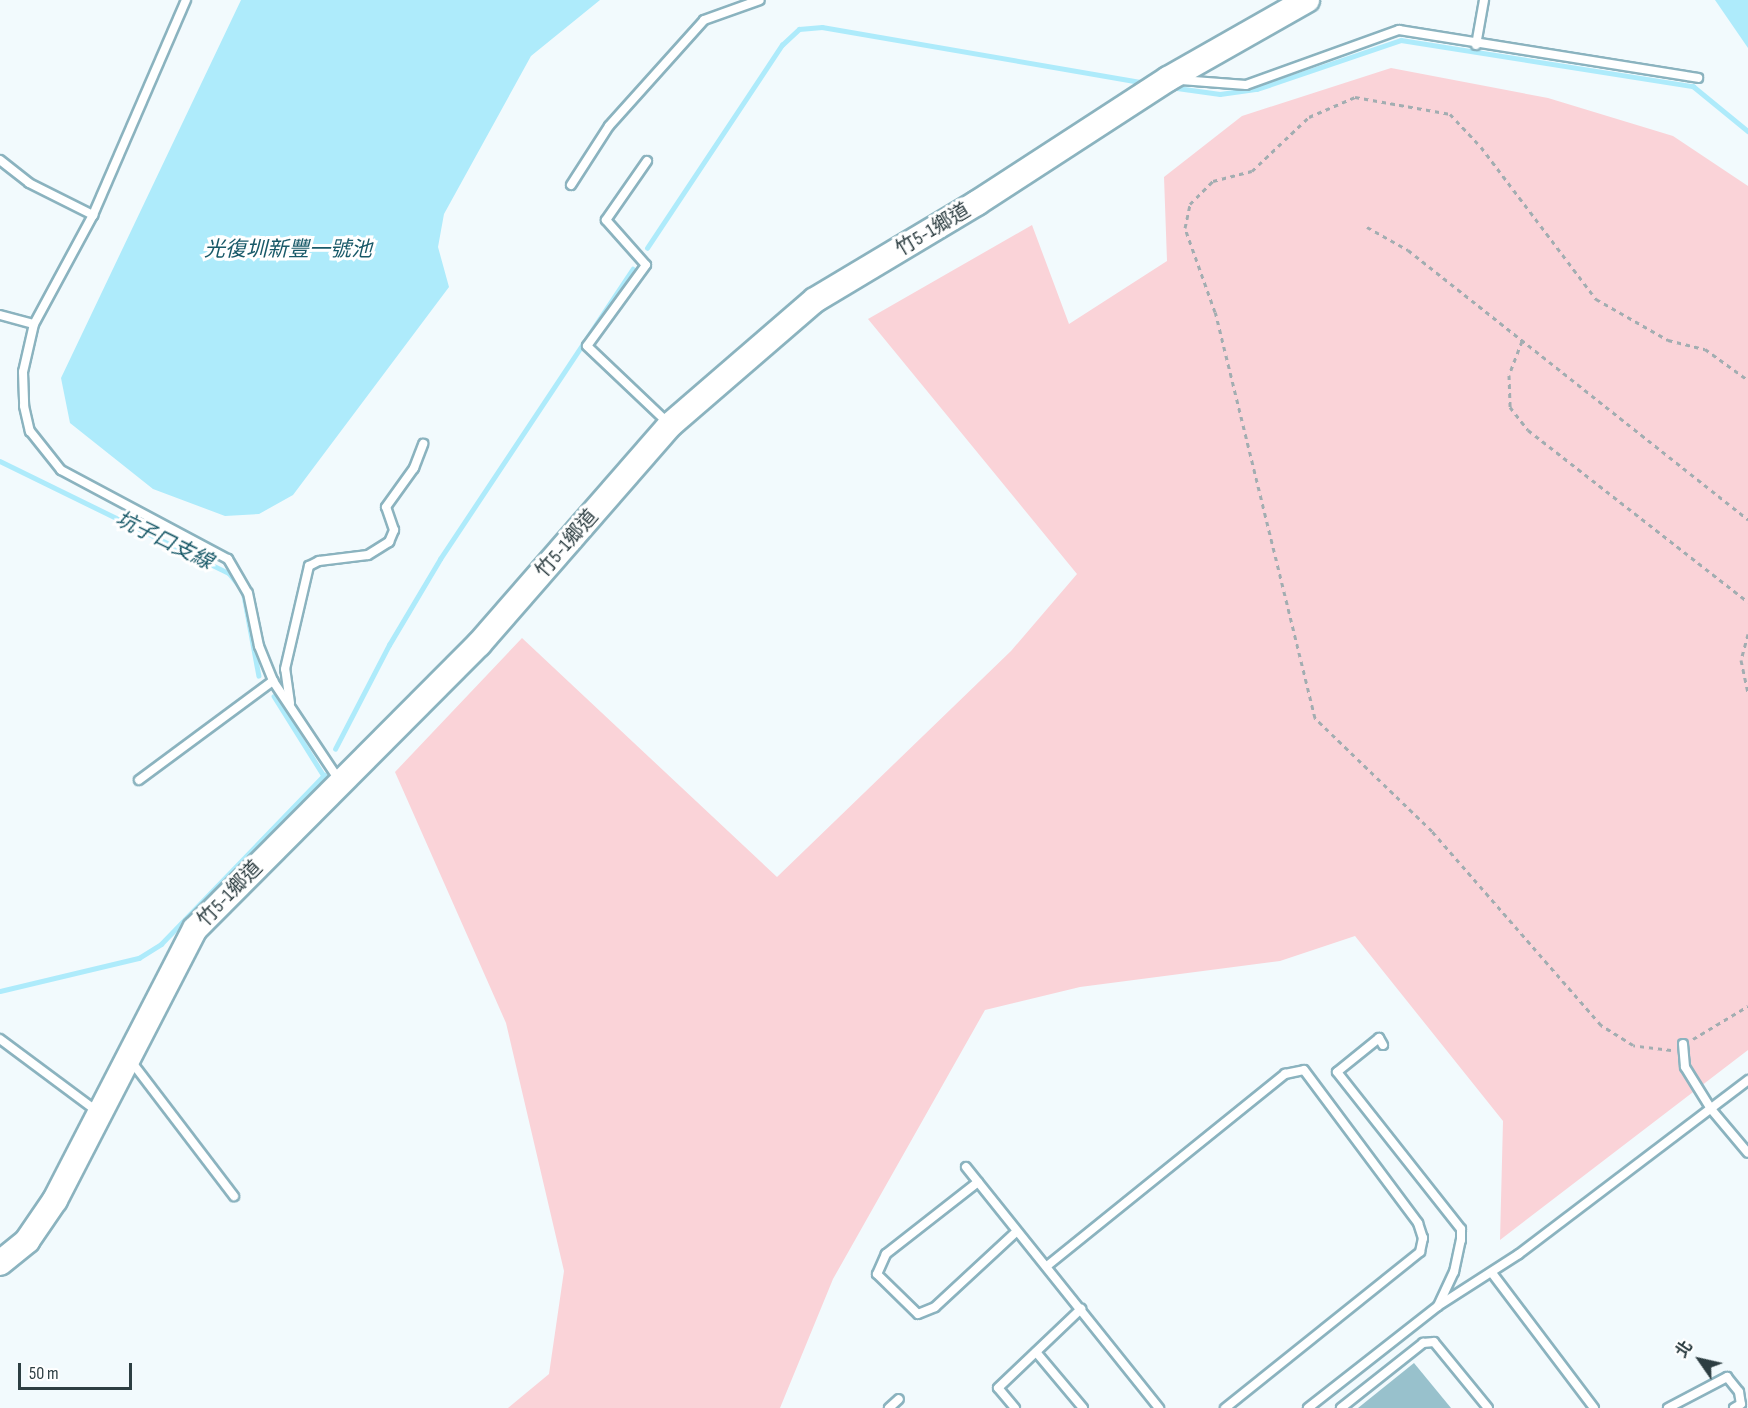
<!DOCTYPE html>
<meta charset="utf-8">
<style>
body{margin:0}
#map{position:relative;width:1748px;height:1408px;overflow:hidden;background:#f2fafd;font-family:"Sofia Sans Condensed","Noto Sans TC",sans-serif}
div>[style]{position:absolute}
.green>*{inset:0;background:#fad3d8}
.water>*{inset:0;background:#aeebfb}
.stream>*{height:4.5px;margin:-2.25px;padding:0 2.25px;transform-origin:2.25px;border-radius:2.25px;background:#aeebfb}
.building>*{inset:0;background:#98c1cc}
.path>*{height:3px;margin-top:-1.5px;transform-origin:0;background:repeating-linear-gradient(90deg,#a2adb1 0 4.5px,transparent 0 9px)}
.roads{filter:drop-shadow(2px 0 #8bb3bf) drop-shadow(-2px 0 #8bb3bf) drop-shadow(0 2px #8bb3bf) drop-shadow(0 -2px #8bb3bf)}
.lane>*{height:8px;margin:-4px;padding:0 4px;transform-origin:4px;border-radius:4px;background:#fff}
.secondary>*{height:24px;margin:-12px;padding:0 12px;transform-origin:12px;border-radius:12px;background:#fff}
span{translate:-50% -50%;white-space:nowrap;text-align:center;line-height:1.15;-webkit-text-stroke:6px #fff;paint-order:stroke}
.street-label{font-size:20px;color:#2d3e42}
.water-label{font-size:21px;color:#185968;font-style:italic}
.north{position:absolute;left:1670px;top:1330px;width:60px;height:60px;-webkit-text-stroke:4px #fff;paint-order:stroke;rotate:304deg;font-size:16px;font-weight:700;line-height:24px;text-align:center;color:#2d3e42}
.north::after{content:'';display:block;margin:auto;width:21px;height:27px;background:#2d3e42;clip-path:polygon(50% 0,100% 100%,50% 72%,0 100%)}
.scale{position:absolute;left:18px;top:1363px;width:114px;height:27px;box-sizing:border-box;border:3px solid #2d3e42;border-top:0;padding-left:8px;font-size:18px;line-height:21px;white-space:nowrap;color:#2d3e42;-webkit-text-stroke:4px #fff;paint-order:stroke}
</style>
<div id="map">
<div class="green">
<i style="clip-path:polygon(1391px 68px,1548px 98px,1673px 136px,1748px 186px,1748px 1050px,1500px 1240px,1503px 1121px,1355px 936px,1280px 961px,1080px 987px,985px 1010px,833px 1279px,780px 1408px,508px 1408px,549px 1374px,564px 1271px,506px 1023px,395px 772px,522px 638px,777px 877px,1011px 651px,1077px 574px,868px 319px,1032px 225px,1069px 324px,1167px 261px,1164px 177px,1242px 116px)"></i>
</div>
<div class="water">
<i style="clip-path:polygon(241px 0,600px 0,531px 56px,444px 214px,438px 247px,449px 287px,293px 495px,259px 514px,225px 516px,153px 489px,70px 423px,61px 378px)"></i>
<i style="clip-path:polygon(1715px 0,1748px 0,1748px 48px)"></i>
</div>
<div class="stream">
<i style="left:1177px;top:88px;width:43px;rotate:7.9deg"></i>
<i style="left:1220px;top:94px;width:37px;rotate:-8deg"></i>
<i style="left:1257px;top:89px;width:152px;rotate:-18.8deg"></i>
<i style="left:1401px;top:40px;width:296px;rotate:9deg"></i>
<i style="left:1693px;top:86px;width:71px;rotate:39.3deg"></i>
<i style="left:647px;top:248px;width:244px;rotate:-56.4deg"></i>
<i style="left:782px;top:45px;width:23px;rotate:-43deg"></i>
<i style="left:799px;top:29px;width:23px;rotate:-5deg"></i>
<i style="left:822px;top:27px;width:324px;rotate:9.8deg"></i>
<i style="left:0;top:461px;width:255px;rotate:26.1deg"></i>
<i style="left:229px;top:573px;width:22px;rotate:51deg"></i>
<i style="left:243px;top:590px;width:87px;rotate:79.5deg"></i>
<i style="left:274px;top:696px;width:94px;rotate:58deg"></i>
<i style="left:335px;top:749px;width:117px;rotate:-62.6deg"></i>
<i style="left:389px;top:645px;width:100px;rotate:-59.3deg"></i>
<i style="left:440px;top:559px;width:348px;rotate:-56.4deg"></i>
<i style="left:0;top:991px;width:143px;rotate:-13.4deg"></i>
<i style="left:139px;top:958px;width:26px;rotate:-32deg"></i>
<i style="left:161px;top:944px;width:235px;rotate:-46deg"></i>
</div>
<div class="building">
<i style="clip-path:polygon(1414px 1363px,1451px 1408px,1358px 1408px)"></i>
</div>
<div class="path">
<i style="left:1367px;top:227px;width:47px;rotate:29.3deg"></i>
<i style="left:1408px;top:250px;width:434px;rotate:38.4deg"></i>
<i style="left:1522px;top:341px;width:36px;rotate:111deg"></i>
<i style="left:1509px;top:375px;width:32px;rotate:88deg"></i>
<i style="left:1510px;top:407px;width:29px;rotate:52deg"></i>
<i style="left:1528px;top:430px;width:279px;rotate:38deg"></i>
<i style="left:1748px;top:634px;width:27px;rotate:105deg"></i>
<i style="left:1741px;top:660px;width:35px;rotate:78deg"></i>
<i style="left:1693px;top:1039px;width:64px;rotate:-31deg"></i>
<i style="left:1671px;top:1050px;width:38px;rotate:-173deg"></i>
<i style="left:1633px;top:1045px;width:38px;rotate:-148deg"></i>
<i style="left:1601px;top:1025px;width:257px;rotate:-131.1deg"></i>
<i style="left:1432px;top:831px;width:163px;rotate:-136deg"></i>
<i style="left:1315px;top:718px;width:418px;rotate:-103.8deg"></i>
<i style="left:1215px;top:312px;width:89px;rotate:-109.7deg"></i>
<i style="left:1185px;top:228px;width:25px;rotate:-78deg"></i>
<i style="left:1190px;top:204px;width:33px;rotate:-45deg"></i>
<i style="left:1213px;top:181px;width:40px;rotate:-14.4deg"></i>
<i style="left:1252px;top:171px;width:79px;rotate:-43.5deg"></i>
<i style="left:1309px;top:117px;width:50px;rotate:-23.5deg"></i>
<i style="left:1355px;top:97px;width:97px;rotate:10.1deg"></i>
<i style="left:1450px;top:114px;width:45px;rotate:46.8deg"></i>
<i style="left:1481px;top:147px;width:191px;rotate:52.9deg"></i>
<i style="left:1596px;top:299px;width:83px;rotate:29.7deg"></i>
<i style="left:1668px;top:340px;width:38px;rotate:14deg"></i>
<i style="left:1705px;top:349px;width:53px;rotate:35.8deg"></i>
</div>
<div class="roads">
<div class="lane">
<i style="left:186px;top:0;width:234px;rotate:113.4deg"></i>
<i style="left:93px;top:215px;width:124px;rotate:118.4deg"></i>
<i style="left:34px;top:324px;width:49px;rotate:102.9deg"></i>
<i style="left:23px;top:372px;width:34px;rotate:88deg"></i>
<i style="left:24px;top:406px;width:26px;rotate:77deg"></i>
<i style="left:30px;top:431px;width:50px;rotate:51.5deg"></i>
<i style="left:61px;top:470px;width:189px;rotate:28.1deg"></i>
<i style="left:228px;top:559px;width:39px;rotate:60deg"></i>
<i style="left:248px;top:593px;width:54px;rotate:78.3deg"></i>
<i style="left:259px;top:646px;width:38px;rotate:68deg"></i>
<i style="left:273px;top:681px;width:119px;rotate:56.3deg"></i>
<i style="left:1476px;top:45px;width:46px;rotate:-79.9deg"></i>
<i style="left:1181px;top:80px;width:65px;rotate:4.4deg"></i>
<i style="left:1246px;top:85px;width:163px;rotate:-19.8deg"></i>
<i style="left:1399px;top:30px;width:303px;rotate:9.1deg"></i>
<i style="left:0;top:160px;width:37px;rotate:38deg"></i>
<i style="left:29px;top:183px;width:72px;rotate:26.6deg"></i>
<i style="left:647px;top:161px;width:72px;rotate:124.8deg"></i>
<i style="left:606px;top:220px;width:60px;rotate:48.4deg"></i>
<i style="left:646px;top:265px;width:100px;rotate:126.1deg"></i>
<i style="left:587px;top:346px;width:112px;rotate:43.5deg"></i>
<i style="left:571px;top:185px;width:70px;rotate:-57.2deg"></i>
<i style="left:609px;top:126px;width:142px;rotate:-48.1deg"></i>
<i style="left:704px;top:20px;width:59px;rotate:-19.7deg"></i>
<i style="left:0;top:315px;width:35px;rotate:15deg"></i>
<i style="left:290px;top:703px;width:34px;rotate:-98deg"></i>
<i style="left:285px;top:669px;width:106px;rotate:-76.9deg"></i>
<i style="left:309px;top:566px;width:11px;rotate:-27deg"></i>
<i style="left:319px;top:561px;width:49px;rotate:-7deg"></i>
<i style="left:368px;top:555px;width:25px;rotate:-32deg"></i>
<i style="left:389px;top:542px;width:13px;rotate:-67deg"></i>
<i style="left:394px;top:530px;width:24px;rotate:-109deg"></i>
<i style="left:386px;top:507px;width:48px;rotate:-54.3deg"></i>
<i style="left:414px;top:468px;width:26px;rotate:-69deg"></i>
<i style="left:139px;top:780px;width:167px;rotate:-36.5deg"></i>
<i style="left:0;top:1039px;width:122px;rotate:36.7deg"></i>
<i style="left:1683px;top:1044px;width:23px;rotate:85deg"></i>
<i style="left:1685px;top:1067px;width:49px;rotate:58.2deg"></i>
<i style="left:1711px;top:1109px;width:57px;rotate:49.9deg"></i>
<i style="left:131px;top:1061px;width:170px;rotate:52.7deg"></i>
<i style="left:966px;top:1167px;width:309px;rotate:51.3deg"></i>
<i style="left:978px;top:1182px;width:117px;rotate:142deg"></i>
<i style="left:886px;top:1254px;width:22px;rotate:114deg"></i>
<i style="left:877px;top:1274px;width:57px;rotate:44.3deg"></i>
<i style="left:918px;top:1314px;width:18px;rotate:-22deg"></i>
<i style="left:935px;top:1307px;width:110px;rotate:-42.8deg"></i>
<i style="left:1047px;top:1266px;width:306px;rotate:-38.9deg"></i>
<i style="left:1285px;top:1074px;width:19px;rotate:-12deg"></i>
<i style="left:1304px;top:1070px;width:191px;rotate:53.3deg"></i>
<i style="left:1418px;top:1223px;width:16px;rotate:72deg"></i>
<i style="left:1423px;top:1238px;width:14px;rotate:102deg"></i>
<i style="left:1420px;top:1252px;width:250px;rotate:141.3deg"></i>
<i style="left:1492px;top:1273px;width:169px;rotate:52.9deg"></i>
<i style="left:1438px;top:1306px;width:96px;rotate:-32.7deg"></i>
<i style="left:1519px;top:1254px;width:288px;rotate:-37.2deg"></i>
<i style="left:1036px;top:1352px;width:73px;rotate:50deg"></i>
<i style="left:889px;top:1408px;width:13px;rotate:-42deg"></i>
<i style="left:1015px;top:1408px;width:26px;rotate:-130deg"></i>
<i style="left:998px;top:1388px;width:115px;rotate:-43.6deg"></i>
<i style="left:1308px;top:1408px;width:165px;rotate:-38.1deg"></i>
<i style="left:1438px;top:1306px;width:38px;rotate:-65deg"></i>
<i style="left:1454px;top:1272px;width:33px;rotate:-78deg"></i>
<i style="left:1461px;top:1240px;width:11px;rotate:-90deg"></i>
<i style="left:1461px;top:1229px;width:200px;rotate:-128.3deg"></i>
<i style="left:1337px;top:1072px;width:54px;rotate:-39deg"></i>
<i style="left:1379px;top:1038px;width:8px;rotate:60deg"></i>
<i style="left:1341px;top:1408px;width:105px;rotate:-38.4deg"></i>
<i style="left:1423px;top:1343px;width:11px;rotate:-5deg"></i>
<i style="left:1434px;top:1342px;width:85px;rotate:50.7deg"></i>
<i style="left:1668px;top:1408px;width:67px;rotate:-27.7deg"></i>
<i style="left:1727px;top:1377px;width:19px;rotate:51deg"></i>
<i style="left:1739px;top:1392px;width:12px;rotate:81deg"></i>
<i style="left:1741px;top:1404px;width:8px;rotate:150deg"></i>
</div>
<div class="secondary">
<i style="left:0;top:1263px;width:35px;rotate:-39deg"></i>
<i style="left:27px;top:1241px;width:50px;rotate:-55.7deg"></i>
<i style="left:55px;top:1200px;width:305px;rotate:-62.7deg"></i>
<i style="left:195px;top:929px;width:402px;rotate:-45.1deg"></i>
<i style="left:479px;top:644px;width:291px;rotate:-48.9deg"></i>
<i style="left:670px;top:425px;width:191px;rotate:-40.8deg"></i>
<i style="left:815px;top:300px;width:189px;rotate:-30.9deg"></i>
<i style="left:977px;top:203px;width:228px;rotate:-33deg"></i>
<i style="left:1168px;top:79px;width:160px;rotate:-29.6deg"></i>
</div>
</div>
<div class="street-label">
<span style="left:933px;top:230px;rotate:-31deg">竹5-1鄉道</span>
<span style="left:567px;top:544px;rotate:-49deg">竹5-1鄉道</span>
<span style="left:230px;top:894px;rotate:-46deg">竹5-1鄉道</span>
</div>
<div class="water-label">
<span style="left:288px;top:250px">光復圳新豐一號池</span>
<span style="left:164px;top:541px;rotate:26deg">坑子口支線</span>
</div>
<div class="north">北</div>
<div class="scale">50 m</div>
</div>
